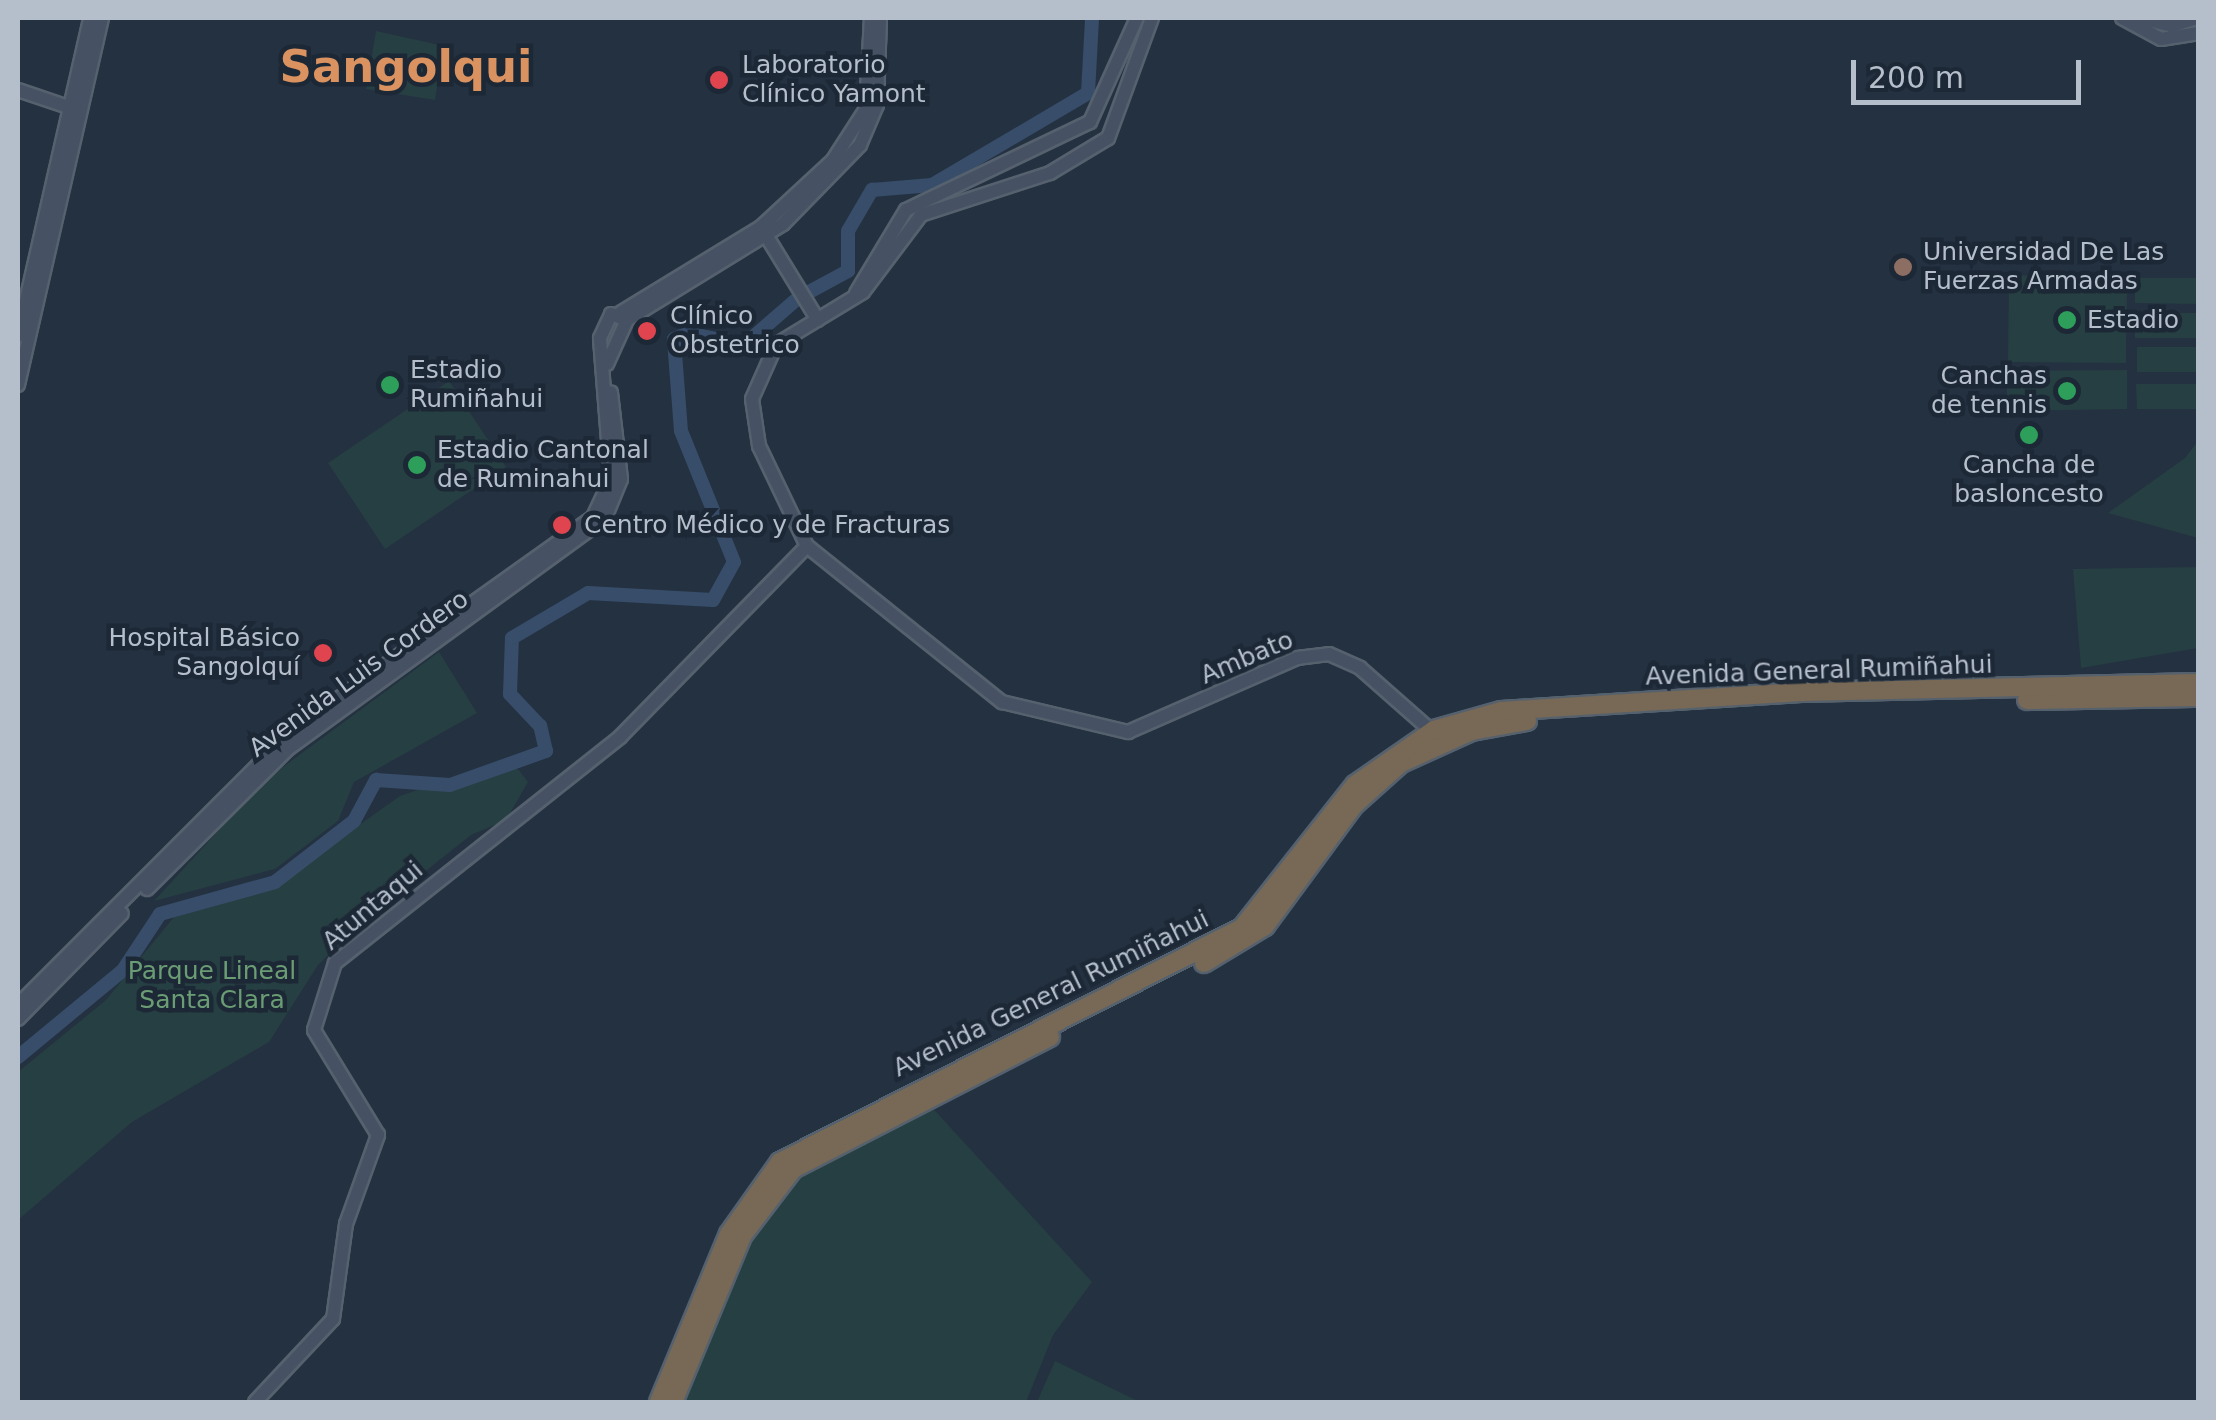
<!DOCTYPE html>
<meta charset="utf-8">
<style>
body{margin:0}
#map{position:relative;width:2216px;height:1420px;overflow:hidden;background:#243141;font-family:"DejaVu Sans",sans-serif}
div>[style]{position:absolute}
.green>*{inset:0;background:#263f42}
.river>*{height:14px;margin:-7px;padding:0 7px;transform-origin:7px;border-radius:7px;background:#374d69}
.roads{filter:drop-shadow(2px 0 #56616e) drop-shadow(-2px 0 #56616e) drop-shadow(0 2px #56616e) drop-shadow(0 -2px #56616e)}
.secondary>*{height:12px;margin:-6px;padding:0 6px;transform-origin:6px;border-radius:6px;background:#465264}
.highway>*{height:18px;margin:-9px;padding:0 9px;transform-origin:9px;border-radius:9px;background:#776955}
.dots>*{width:28px;height:28px;translate:-50% -50%;box-sizing:border-box;border:5px solid #1d2836;border-radius:50%}
span{translate:-50% -50%;white-space:nowrap;text-align:center;line-height:1.15;-webkit-text-stroke:9px #1d2836;paint-order:stroke}
.poi-label{font-size:25px;color:#b5becb}
.left{translate:0 -50%;text-align:left}
.right{translate:-100% -50%;text-align:right}
.street-label{font-size:25px;color:#b5becb}
.park-label{font-size:25px;color:#6b9d75}
.town-label{font-size:45px;color:#da9360;font-weight:700}
.frame{position:absolute;inset:0;border:20px solid #b5becb;pointer-events:none}
.scale{position:absolute;left:1851px;top:60px;width:230px;height:45px;box-sizing:border-box;border:5px solid #b5becb;border-top:0;padding-left:12px;font-size:30px;line-height:35px;white-space:nowrap;color:#b5becb;-webkit-text-stroke:8px #1d2836;paint-order:stroke}
</style>
<div id="map">
<div class="green">
<i style="clip-path:polygon(376px 31px,444px 46px,435px 100px,366px 89px)"></i>
<i style="clip-path:polygon(2009px 275px,2127px 278px,2126px 363px,2008px 362px)"></i>
<i style="clip-path:polygon(2135px 278px,2198px 278px,2198px 304px,2135px 303px)"></i>
<i style="clip-path:polygon(2135px 313px,2198px 313px,2198px 338px,2135px 338px)"></i>
<i style="clip-path:polygon(2137px 347px,2198px 347px,2198px 372px,2137px 372px)"></i>
<i style="clip-path:polygon(2127px 370px,2127px 409px,2007px 411px,2007px 371px)"></i>
<i style="clip-path:polygon(449px 381px,506px 467px,385px 549px,328px 463px)"></i>
<i style="clip-path:polygon(2136px 384px,2198px 384px,2198px 409px,2137px 409px)"></i>
<i style="clip-path:polygon(2198px 441px,2198px 538px,2108px 513px,2185px 458px)"></i>
<i style="clip-path:polygon(2198px 567px,2198px 648px,2081px 668px,2073px 569px)"></i>
<i style="clip-path:polygon(439px 652px,477px 713px,354px 782px,338px 821px,275px 869px,154px 901px,264px 781px)"></i>
<i style="clip-path:polygon(483px 767px,518px 769px,528px 782px,506px 820px,471px 835px,364px 920px,318px 965px,269px 1042px,132px 1122px,18px 1220px,18px 1072px,106px 1000px,174px 917px,266px 891px,400px 796px)"></i>
<i style="clip-path:polygon(927px 1102px,1092px 1282px,1053px 1335px,1026px 1402px,683px 1402px,754px 1227px,797px 1173px)"></i>
<i style="clip-path:polygon(1055px 1361px,1140px 1402px,1037px 1402px)"></i>
</div>
<div class="river">
<i style="left:18px;top:1057px;width:136px;rotate:-39.6deg"></i>
<i style="left:123px;top:970px;width:67px;rotate:-56.5deg"></i>
<i style="left:160px;top:914px;width:119px;rotate:-15.5deg"></i>
<i style="left:275px;top:882px;width:100px;rotate:-37.7deg"></i>
<i style="left:354px;top:821px;width:47px;rotate:-61.8deg"></i>
<i style="left:376px;top:780px;width:74px;rotate:3.9deg"></i>
<i style="left:450px;top:785px;width:102px;rotate:-19.5deg"></i>
<i style="left:546px;top:751px;width:26px;rotate:-103deg"></i>
<i style="left:540px;top:726px;width:44px;rotate:-133.2deg"></i>
<i style="left:510px;top:694px;width:56px;rotate:-88deg"></i>
<i style="left:512px;top:638px;width:88px;rotate:-30.6deg"></i>
<i style="left:588px;top:593px;width:125px;rotate:3.2deg"></i>
<i style="left:713px;top:600px;width:43px;rotate:-61.1deg"></i>
<i style="left:734px;top:562px;width:141px;rotate:-112deg"></i>
<i style="left:681px;top:431px;width:92px;rotate:-94.4deg"></i>
<i style="left:674px;top:339px;width:15px;rotate:-23deg"></i>
<i style="left:688px;top:333px;width:57px;rotate:12.1deg"></i>
<i style="left:744px;top:345px;width:72px;rotate:-41deg"></i>
<i style="left:798px;top:298px;width:57px;rotate:-28.4deg"></i>
<i style="left:848px;top:271px;width:40px;rotate:-90deg"></i>
<i style="left:848px;top:231px;width:48px;rotate:-59.7deg"></i>
<i style="left:872px;top:190px;width:60px;rotate:-4.8deg"></i>
<i style="left:932px;top:185px;width:181px;rotate:-30.5deg"></i>
<i style="left:1088px;top:93px;width:75px;rotate:-86.9deg"></i>
</div>
<div class="roads">
<div class="secondary">
<i style="left:1152px;top:18px;width:128px;rotate:110.1deg"></i>
<i style="left:1108px;top:138px;width:68px;rotate:148.9deg"></i>
<i style="left:1050px;top:173px;width:136px;rotate:162deg"></i>
<i style="left:921px;top:215px;width:96px;rotate:127deg"></i>
<i style="left:863px;top:292px;width:102px;rotate:148.7deg"></i>
<i style="left:776px;top:345px;width:59px;rotate:114deg"></i>
<i style="left:752px;top:399px;width:48px;rotate:81.5deg"></i>
<i style="left:759px;top:446px;width:111px;rotate:64.4deg"></i>
<i style="left:807px;top:546px;width:250px;rotate:38.7deg"></i>
<i style="left:1002px;top:702px;width:130px;rotate:13.4deg"></i>
<i style="left:1128px;top:732px;width:184px;rotate:-23.6deg"></i>
<i style="left:1297px;top:658px;width:32px;rotate:-7deg"></i>
<i style="left:1329px;top:654px;width:34px;rotate:24deg"></i>
<i style="left:1360px;top:668px;width:101px;rotate:41.4deg"></i>
<i style="left:2122px;top:18px;width:44px;rotate:28.3deg"></i>
<i style="left:2161px;top:39px;width:37px;rotate:-9deg"></i>
<i style="left:2140px;top:18px;width:32px;rotate:14deg"></i>
<i style="left:2171px;top:26px;width:28px;rotate:-17deg"></i>
<i style="left:18px;top:90px;width:62px;rotate:18.7deg"></i>
<i style="left:764px;top:232px;width:103px;rotate:58.5deg"></i>
<i style="left:856px;top:293px;width:97px;rotate:-58.9deg"></i>
<i style="left:906px;top:210px;width:204px;rotate:-25.6deg"></i>
<i style="left:1090px;top:122px;width:114px;rotate:-65.7deg"></i>
<i style="left:620px;top:313px;width:165px;rotate:-31.4deg"></i>
<i style="left:761px;top:227px;width:98px;rotate:-42.9deg"></i>
<i style="left:833px;top:160px;width:61px;rotate:-57.1deg"></i>
<i style="left:866px;top:109px;width:91px;rotate:-86.9deg"></i>
<i style="left:627px;top:320px;width:183px;rotate:-31.6deg"></i>
<i style="left:783px;top:224px;width:110px;rotate:-45.7deg"></i>
<i style="left:860px;top:145px;width:43px;rotate:-67deg"></i>
<i style="left:877px;top:105px;width:87px;rotate:-88deg"></i>
<i style="left:18px;top:336px;width:326px;rotate:-77.2deg"></i>
<i style="left:607px;top:364px;width:48px;rotate:-65.6deg"></i>
<i style="left:18px;top:385px;width:376px;rotate:-77.1deg"></i>
<i style="left:147px;top:889px;width:200px;rotate:-44.8deg"></i>
<i style="left:289px;top:748px;width:391px;rotate:-36deg"></i>
<i style="left:605px;top:518px;width:42px;rotate:-67.7deg"></i>
<i style="left:621px;top:479px;width:87px;rotate:-96.6deg"></i>
<i style="left:18px;top:1005px;width:383px;rotate:-45deg"></i>
<i style="left:289px;top:734px;width:374px;rotate:-35.5deg"></i>
<i style="left:593px;top:517px;width:42px;rotate:-64.7deg"></i>
<i style="left:611px;top:479px;width:141px;rotate:-94.5deg"></i>
<i style="left:600px;top:338px;width:26px;rotate:-65deg"></i>
<i style="left:611px;top:314px;width:17px;rotate:21deg"></i>
<i style="left:18px;top:1019px;width:148px;rotate:-45.5deg"></i>
<i style="left:255px;top:1402px;width:114px;rotate:-46.8deg"></i>
<i style="left:333px;top:1319px;width:96px;rotate:-82.2deg"></i>
<i style="left:346px;top:1224px;width:95px;rotate:-70.2deg"></i>
<i style="left:378px;top:1135px;width:123px;rotate:-121.4deg"></i>
<i style="left:314px;top:1030px;width:70px;rotate:-72.6deg"></i>
<i style="left:335px;top:963px;width:364px;rotate:-38.4deg"></i>
<i style="left:620px;top:737px;width:267px;rotate:-45.6deg"></i>
</div>
<div class="highway">
<i style="left:2027px;top:700px;width:171px;rotate:-1deg"></i>
<i style="left:1204px;top:963px;width:71px;rotate:-31.2deg"></i>
<i style="left:1265px;top:926px;width:150px;rotate:-53.7deg"></i>
<i style="left:1354px;top:805px;width:63px;rotate:-41.8deg"></i>
<i style="left:1401px;top:763px;width:78px;rotate:-24.3deg"></i>
<i style="left:1472px;top:731px;width:56px;rotate:-10.3deg"></i>
<i style="left:659px;top:1402px;width:182px;rotate:-67.4deg"></i>
<i style="left:729px;top:1234px;width:88px;rotate:-54.7deg"></i>
<i style="left:780px;top:1162px;width:518px;rotate:-26.86deg"></i>
<i style="left:1242px;top:928px;width:182px;rotate:-51.7deg"></i>
<i style="left:1355px;top:785px;width:96px;rotate:-34.8deg"></i>
<i style="left:1434px;top:730px;width:70px;rotate:-15.8deg"></i>
<i style="left:1501px;top:711px;width:301px;rotate:-3.6deg"></i>
<i style="left:1801px;top:692px;width:397px;rotate:-1.3deg"></i>
<i style="left:673px;top:1402px;width:180px;rotate:-67.4deg"></i>
<i style="left:742px;top:1236px;width:84px;rotate:-52.7deg"></i>
<i style="left:793px;top:1169px;width:289px;rotate:-27.2deg"></i>
</div>
</div>
<div class="dots">
<i style="left:719px;top:80px;background:#e0444e"></i>
<i style="left:1903px;top:267px;background:#8d6e63"></i>
<i style="left:2067px;top:320px;background:#2e9e5b"></i>
<i style="left:647px;top:331px;background:#e0444e"></i>
<i style="left:390px;top:385px;background:#2e9e5b"></i>
<i style="left:2067px;top:391px;background:#2e9e5b"></i>
<i style="left:2029px;top:435px;background:#2e9e5b"></i>
<i style="left:417px;top:465px;background:#2e9e5b"></i>
<i style="left:562px;top:525px;background:#e0444e"></i>
<i style="left:323px;top:653px;background:#e0444e"></i>
</div>
<div class="poi-label">
<span class="left" style="left:742px;top:80px">Laboratorio<br>Clínico Yamont</span>
<span class="left" style="left:1923px;top:267px">Universidad De Las<br>Fuerzas Armadas</span>
<span class="left" style="left:670px;top:331px">Clínico<br>Obstetrico</span>
<span class="left" style="left:2087px;top:320px">Estadio</span>
<span class="left" style="left:410px;top:385px">Estadio<br>Rumiñahui</span>
<span class="right" style="left:2047px;top:391px">Canchas<br>de tennis</span>
<span class="left" style="left:437px;top:465px">Estadio Cantonal<br>de Ruminahui</span>
<span style="left:2029px;top:480px">Cancha de<br>basloncesto</span>
<span class="left" style="left:584px;top:525px">Centro Médico y de Fracturas</span>
<span class="right" style="left:300px;top:653px">Hospital Básico<br>Sangolquí</span>
</div>
<div class="street-label">
<span style="left:1247px;top:658px;rotate:-23deg">Ambato</span>
<span style="left:1819px;top:671px;rotate:-2deg">Avenida General Rumiñahui</span>
<span style="left:359px;top:674px;rotate:-36deg">Avenida Luis Cordero</span>
<span style="left:373px;top:906px;rotate:-40deg">Atuntaqui</span>
<span style="left:1051px;top:994px;rotate:-26deg">Avenida General Rumiñahui</span>
</div>
<div class="park-label">
<span style="left:212px;top:986px">Parque Lineal<br>Santa Clara</span>
</div>
<div class="town-label">
<span style="left:406px;top:67px">Sangolqui</span>
</div>
<div class="frame"></div>
<div class="scale">200 m</div>
</div>
